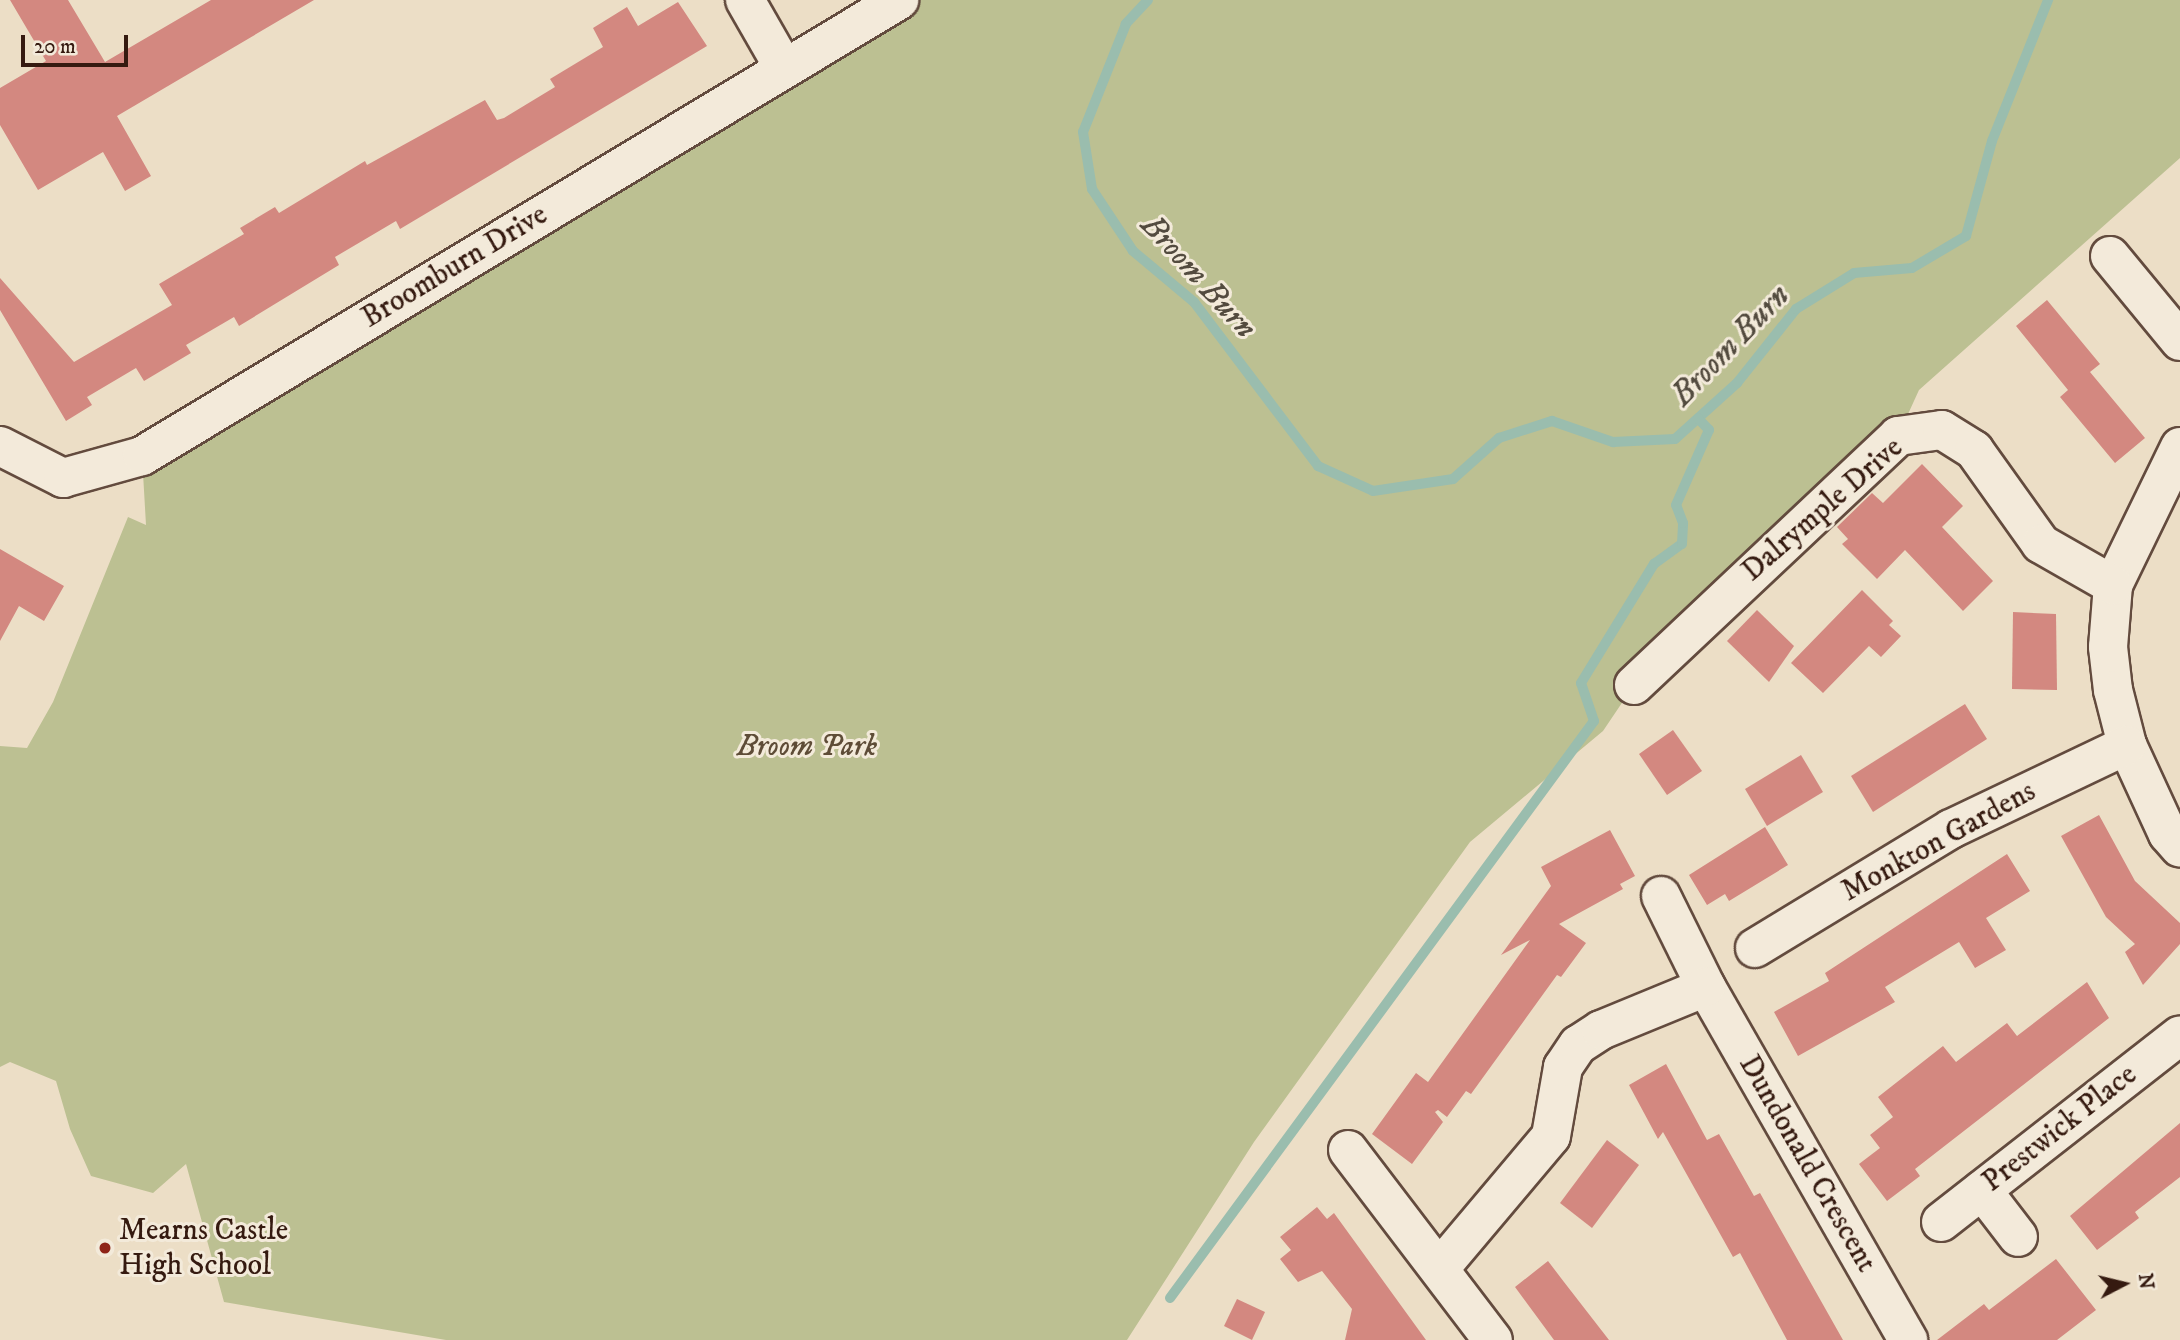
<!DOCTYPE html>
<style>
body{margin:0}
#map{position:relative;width:2180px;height:1340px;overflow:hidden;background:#ecdec6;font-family:"IM FELL DW Pica",serif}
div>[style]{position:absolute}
.green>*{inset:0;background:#bcc092}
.stream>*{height:10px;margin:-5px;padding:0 5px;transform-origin:5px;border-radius:5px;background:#9abdae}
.building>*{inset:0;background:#d38880}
.roads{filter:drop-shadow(2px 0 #634b3e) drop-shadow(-2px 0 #634b3e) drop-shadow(0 2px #634b3e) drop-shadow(0 -2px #634b3e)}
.minor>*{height:38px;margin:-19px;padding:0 19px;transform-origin:19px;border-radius:19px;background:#f3eada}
.dots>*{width:19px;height:19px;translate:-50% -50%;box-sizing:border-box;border:4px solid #f3eada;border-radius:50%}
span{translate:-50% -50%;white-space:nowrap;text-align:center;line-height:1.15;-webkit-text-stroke:6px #f3eada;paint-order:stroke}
.street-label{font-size:30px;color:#351a10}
.park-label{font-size:30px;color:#5e4c37;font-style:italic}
.poi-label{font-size:30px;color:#351a10}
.left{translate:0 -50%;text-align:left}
.water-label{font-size:32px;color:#534b3f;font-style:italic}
.north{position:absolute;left:2089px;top:1249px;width:70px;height:70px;-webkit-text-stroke:5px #f3eada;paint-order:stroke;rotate:83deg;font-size:19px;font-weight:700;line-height:28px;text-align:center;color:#351a10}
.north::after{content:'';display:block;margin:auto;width:24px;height:32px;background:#351a10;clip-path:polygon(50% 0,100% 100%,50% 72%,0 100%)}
.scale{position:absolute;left:21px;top:35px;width:107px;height:32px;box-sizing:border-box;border:4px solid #351a10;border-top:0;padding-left:9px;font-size:21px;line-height:24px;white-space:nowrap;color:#351a10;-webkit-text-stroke:5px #f3eada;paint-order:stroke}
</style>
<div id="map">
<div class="green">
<i style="clip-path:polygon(899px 0,2180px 0,2180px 158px,1919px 390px,1898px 436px,1634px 685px,1603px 731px,1470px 842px,1254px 1142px,1127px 1340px,446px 1340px,224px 1302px,186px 1164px,153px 1193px,91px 1176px,70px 1129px,56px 1081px,10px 1062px,0 1067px,0 746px,27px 748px,53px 702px,128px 517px,146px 525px,142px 456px)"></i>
</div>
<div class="stream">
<i style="left:1148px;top:0;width:33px;rotate:133deg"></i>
<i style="left:1126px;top:24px;width:116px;rotate:111.7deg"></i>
<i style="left:1083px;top:132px;width:58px;rotate:81deg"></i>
<i style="left:1092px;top:189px;width:74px;rotate:56.5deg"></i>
<i style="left:1133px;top:251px;width:80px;rotate:39.9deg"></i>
<i style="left:1194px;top:302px;width:206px;rotate:52.9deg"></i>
<i style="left:1318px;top:466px;width:60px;rotate:24.4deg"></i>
<i style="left:1373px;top:491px;width:81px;rotate:-8.5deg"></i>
<i style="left:1453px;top:479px;width:62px;rotate:-41.7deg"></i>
<i style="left:1499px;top:438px;width:56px;rotate:-17.8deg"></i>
<i style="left:1552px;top:421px;width:65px;rotate:19deg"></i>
<i style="left:1613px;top:442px;width:62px;rotate:-2.8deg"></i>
<i style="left:1675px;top:439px;width:84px;rotate:-42.1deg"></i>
<i style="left:1737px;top:383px;width:95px;rotate:-51.4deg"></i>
<i style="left:1796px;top:309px;width:68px;rotate:-31.8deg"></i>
<i style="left:1854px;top:273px;width:58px;rotate:-4.9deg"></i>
<i style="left:1912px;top:268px;width:63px;rotate:-30.7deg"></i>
<i style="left:1966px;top:236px;width:98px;rotate:-74.7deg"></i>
<i style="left:1992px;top:141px;width:152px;rotate:-68.3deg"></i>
<i style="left:1170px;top:1298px;width:716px;rotate:-53.69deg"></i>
<i style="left:1594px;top:721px;width:40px;rotate:-108.9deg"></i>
<i style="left:1581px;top:683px;width:140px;rotate:-58.5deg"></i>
<i style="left:1654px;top:564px;width:34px;rotate:-36deg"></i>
<i style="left:1682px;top:544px;width:21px;rotate:-87deg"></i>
<i style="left:1683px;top:523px;width:19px;rotate:-111deg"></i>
<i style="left:1676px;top:505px;width:82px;rotate:-66.3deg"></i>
<i style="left:1709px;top:430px;width:16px;rotate:-133deg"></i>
</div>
<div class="building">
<i style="clip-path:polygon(10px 0,68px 0,105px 62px,211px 0,314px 0,117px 116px,151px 176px,125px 191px,103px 152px,38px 190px,0 125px,0 88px,46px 61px)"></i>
<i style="clip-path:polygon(678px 2px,707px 46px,400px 229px,396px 221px,335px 257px,339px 265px,239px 326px,234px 317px,186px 345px,191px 353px,144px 381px,136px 368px,87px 397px,92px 405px,66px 421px,0 310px,0 278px,74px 362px,172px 305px,159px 284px,244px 234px,240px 228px,275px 207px,279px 213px,365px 161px,367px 165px,485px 100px,497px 120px,504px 118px,555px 87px,550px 79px,603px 47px,593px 28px,627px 7px,638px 26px)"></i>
<i style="clip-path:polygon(2047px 300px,2100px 364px,2090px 372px,2145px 438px,2115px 463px,2060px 397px,2068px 390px,2016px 326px)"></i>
<i style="clip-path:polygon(1922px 464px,1963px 506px,1942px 527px,1993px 581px,1963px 611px,1905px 550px,1877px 579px,1842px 544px,1848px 539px,1837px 527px,1872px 493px,1883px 503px)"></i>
<i style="clip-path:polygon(0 549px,64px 586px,44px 621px,19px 606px,0 641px)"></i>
<i style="clip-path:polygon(1862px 590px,1893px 621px,1889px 625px,1901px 636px,1881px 657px,1869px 646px,1823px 693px,1791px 663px)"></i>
<i style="clip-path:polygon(1757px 610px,1794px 646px,1769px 682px,1727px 641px)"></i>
<i style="clip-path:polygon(2013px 612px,2056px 614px,2057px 690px,2012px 689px)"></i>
<i style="clip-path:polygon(1965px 704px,1987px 739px,1873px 812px,1851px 776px)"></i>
<i style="clip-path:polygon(1673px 730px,1702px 771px,1667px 795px,1639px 754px)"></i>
<i style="clip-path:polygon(1801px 755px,1823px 792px,1767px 826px,1745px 789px)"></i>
<i style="clip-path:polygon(2099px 815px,2135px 881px,2180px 923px,2180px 944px,2143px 985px,2125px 952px,2135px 944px,2106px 917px,2061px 836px)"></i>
<i style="clip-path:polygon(1765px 827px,1788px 865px,1729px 901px,1725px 894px,1707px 905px,1689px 875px)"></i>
<i style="clip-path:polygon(1610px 830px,1635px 876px,1620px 884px,1623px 889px,1559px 924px,1586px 943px,1561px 977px,1557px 975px,1471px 1094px,1466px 1091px,1447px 1117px,1438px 1110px,1435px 1112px,1443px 1122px,1412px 1164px,1372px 1134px,1416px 1073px,1428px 1082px,1530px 940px,1501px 955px,1551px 886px,1541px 867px)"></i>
<i style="clip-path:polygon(2007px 854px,2030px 891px,1986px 918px,2006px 950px,1975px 968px,1959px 942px,1885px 987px,1895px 1002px,1798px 1056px,1774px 1012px,1829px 981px,1825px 973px)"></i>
<i style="clip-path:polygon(2087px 982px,2109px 1018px,1915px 1169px,1920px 1176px,1887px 1201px,1859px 1164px,1880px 1148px,1870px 1135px,1893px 1117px,1878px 1097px,1943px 1046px,1956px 1062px,2007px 1023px,2017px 1036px)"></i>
<i style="clip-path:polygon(1666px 1064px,1707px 1140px,1719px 1134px,1754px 1196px,1760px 1193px,1843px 1340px,1787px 1340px,1740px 1253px,1733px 1257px,1663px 1132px,1658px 1139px,1629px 1085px)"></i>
<i style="clip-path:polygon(2180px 1123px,2180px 1177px,2135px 1212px,2139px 1218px,2097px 1250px,2070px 1216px)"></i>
<i style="clip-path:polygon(1607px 1140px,1639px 1165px,1592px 1228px,1560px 1203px)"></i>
<i style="clip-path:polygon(1317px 1207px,1327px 1219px,1334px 1213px,1426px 1340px,1345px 1340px,1352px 1309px,1322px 1271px,1298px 1282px,1280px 1259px,1291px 1250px,1280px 1237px)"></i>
<i style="clip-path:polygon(2056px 1259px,2096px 1310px,2057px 1340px,1937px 1340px,1984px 1304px,1989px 1310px)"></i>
<i style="clip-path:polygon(1548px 1261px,1564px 1282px,1609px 1340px,1554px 1340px,1515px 1287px)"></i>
<i style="clip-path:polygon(1237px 1299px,1265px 1312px,1252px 1340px,1224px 1326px)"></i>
</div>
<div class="roads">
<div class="minor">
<i style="left:745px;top:0;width:78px;rotate:60.2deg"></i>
<i style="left:2110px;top:256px;width:110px;rotate:50.5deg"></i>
<i style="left:0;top:446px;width:71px;rotate:26.9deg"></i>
<i style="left:63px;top:478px;width:82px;rotate:-15.6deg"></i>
<i style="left:142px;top:456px;width:884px;rotate:-31.06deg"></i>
<i style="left:2180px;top:447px;width:153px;rotate:115.9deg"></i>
<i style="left:2113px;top:585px;width:62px;rotate:94.6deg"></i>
<i style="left:2108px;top:647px;width:43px;rotate:83.4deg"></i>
<i style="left:2113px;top:690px;width:57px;rotate:75.7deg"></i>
<i style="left:2127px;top:745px;width:98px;rotate:65.3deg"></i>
<i style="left:2168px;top:834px;width:18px;rotate:49deg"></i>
<i style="left:1634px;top:685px;width:363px;rotate:-43.3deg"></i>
<i style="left:1898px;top:436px;width:44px;rotate:-7.8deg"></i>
<i style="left:1942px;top:430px;width:38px;rotate:32deg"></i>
<i style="left:1974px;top:450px;width:115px;rotate:54.5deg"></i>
<i style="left:2041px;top:544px;width:83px;rotate:29.7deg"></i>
<i style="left:1661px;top:896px;width:102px;rotate:63.7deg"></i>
<i style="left:1706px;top:987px;width:407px;rotate:60.2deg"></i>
<i style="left:1755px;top:948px;width:229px;rotate:-31.3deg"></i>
<i style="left:1951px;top:829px;width:195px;rotate:-25.5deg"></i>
<i style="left:1348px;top:1150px;width:239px;rotate:52.7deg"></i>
<i style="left:1982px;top:1190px;width:59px;rotate:52.5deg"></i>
<i style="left:1941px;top:1222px;width:303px;rotate:-38deg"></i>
<i style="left:1440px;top:1268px;width:172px;rotate:-49.9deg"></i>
<i style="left:1551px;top:1136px;width:70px;rotate:-80.1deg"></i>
<i style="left:1563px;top:1067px;width:27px;rotate:-56deg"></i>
<i style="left:1578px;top:1045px;width:27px;rotate:-33deg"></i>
<i style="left:1601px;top:1030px;width:113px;rotate:-22.3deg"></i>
</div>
</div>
<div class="dots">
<i style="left:105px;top:1248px;background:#8f2418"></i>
</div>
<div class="street-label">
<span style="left:455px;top:267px;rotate:-31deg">Broomburn Drive</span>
<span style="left:1823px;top:510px;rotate:-41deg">Dalrymple Drive</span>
<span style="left:1939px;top:842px;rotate:-29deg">Monkton Gardens</span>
<span style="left:2060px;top:1129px;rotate:-38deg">Prestwick Place</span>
<span style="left:1807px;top:1164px;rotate:60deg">Dundonald Crescent</span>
</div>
<div class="park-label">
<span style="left:807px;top:747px">Broom Park</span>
</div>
<div class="poi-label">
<span class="left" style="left:119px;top:1248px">Mearns Castle<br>High School</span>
</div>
<div class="water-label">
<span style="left:1198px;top:277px;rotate:48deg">Broom Burn</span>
<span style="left:1731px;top:346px;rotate:-46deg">Broom Burn</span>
</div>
<div class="north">N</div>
<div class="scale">20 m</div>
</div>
